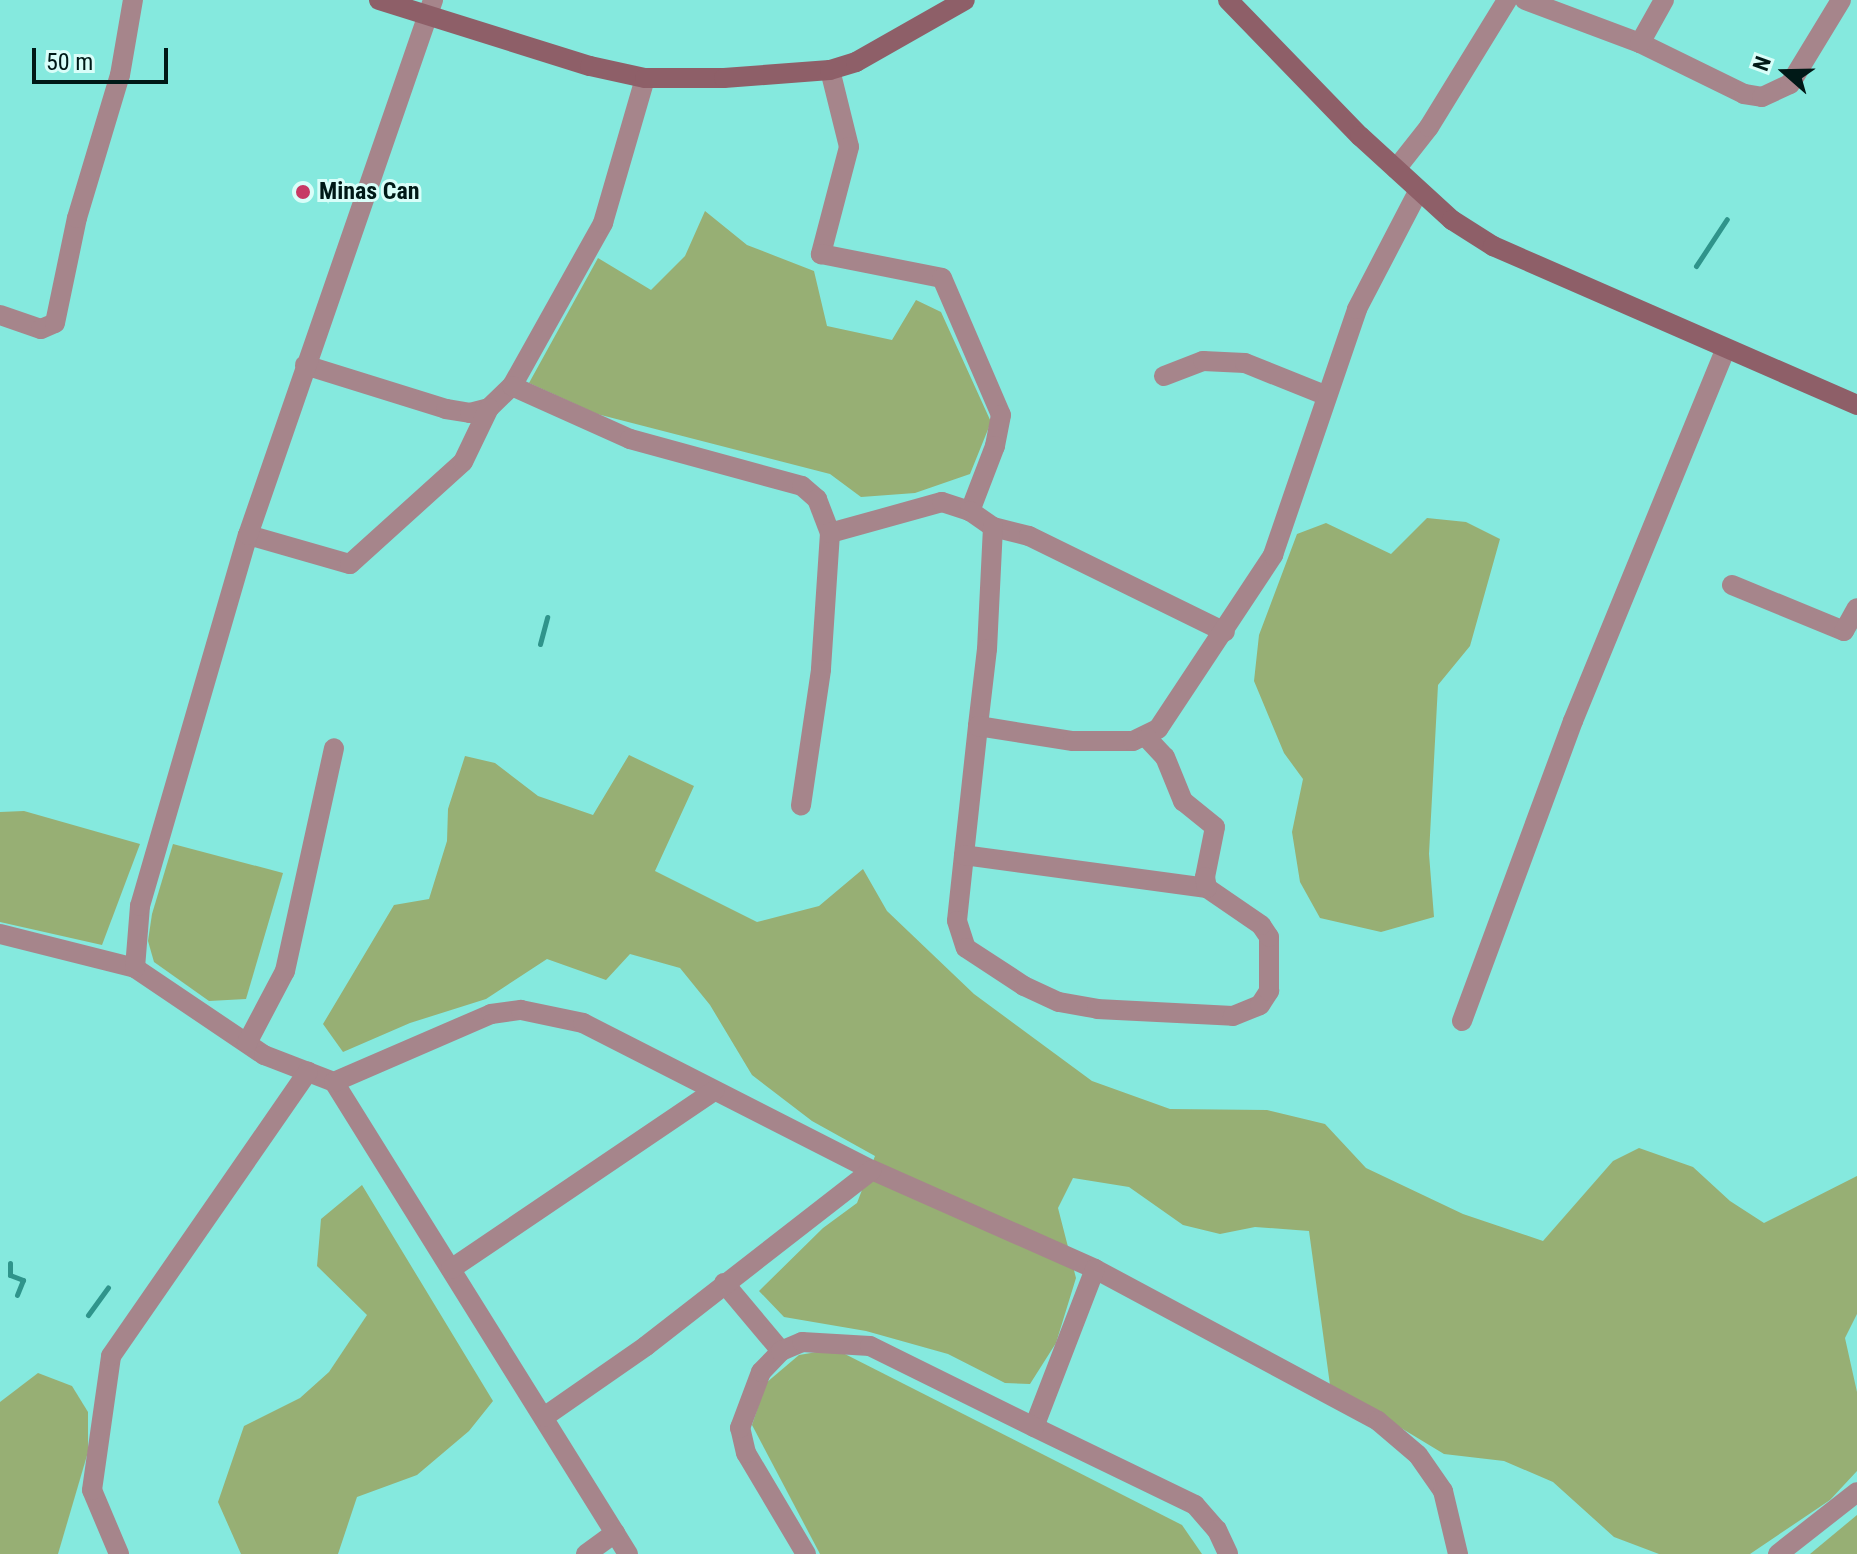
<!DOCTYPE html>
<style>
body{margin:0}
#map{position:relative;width:1857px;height:1554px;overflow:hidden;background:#85e9de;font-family:"Roboto Condensed",sans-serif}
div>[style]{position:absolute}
.green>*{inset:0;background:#97af74}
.stream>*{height:5px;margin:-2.5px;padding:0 2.5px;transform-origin:2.5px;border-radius:2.5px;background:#2f948b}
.street>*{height:20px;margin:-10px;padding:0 10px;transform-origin:10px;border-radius:10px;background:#a6858b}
.secondary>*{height:20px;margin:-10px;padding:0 10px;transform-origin:10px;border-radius:10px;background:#8e5f68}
.dots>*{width:22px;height:22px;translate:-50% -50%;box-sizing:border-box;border:4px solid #d9fef9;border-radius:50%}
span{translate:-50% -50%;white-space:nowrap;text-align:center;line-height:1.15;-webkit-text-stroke:6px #d9fef9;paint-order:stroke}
.poi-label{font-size:24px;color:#001917;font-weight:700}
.left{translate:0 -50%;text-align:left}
.north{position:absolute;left:1745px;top:32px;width:80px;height:80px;-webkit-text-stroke:6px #d9fef9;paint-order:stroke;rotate:290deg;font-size:22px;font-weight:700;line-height:32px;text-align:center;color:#001917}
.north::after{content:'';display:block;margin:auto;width:28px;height:36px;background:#001917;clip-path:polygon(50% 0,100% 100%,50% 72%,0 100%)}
.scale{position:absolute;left:32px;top:48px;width:136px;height:36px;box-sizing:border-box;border:4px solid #001917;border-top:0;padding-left:10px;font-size:24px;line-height:28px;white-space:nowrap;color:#001917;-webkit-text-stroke:6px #d9fef9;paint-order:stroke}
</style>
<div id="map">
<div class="green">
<i style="clip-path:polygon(705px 211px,747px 245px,814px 271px,827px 326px,892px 340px,916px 300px,941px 312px,991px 422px,970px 474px,915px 493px,861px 497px,830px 474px,597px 414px,529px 383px,598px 258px,651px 290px,685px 256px)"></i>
<i style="clip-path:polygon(1427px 518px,1466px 522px,1500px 539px,1470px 646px,1438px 685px,1429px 854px,1434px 917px,1381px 932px,1320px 918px,1300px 882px,1292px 832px,1303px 779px,1284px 753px,1254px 681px,1259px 635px,1297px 534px,1326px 523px,1391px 554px)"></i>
<i style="clip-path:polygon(629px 755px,694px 786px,655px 871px,757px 922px,819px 906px,863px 869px,887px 911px,974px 994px,1092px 1081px,1170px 1109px,1267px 1110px,1325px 1124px,1366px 1168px,1463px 1214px,1543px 1241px,1613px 1161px,1639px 1148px,1693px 1167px,1730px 1201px,1764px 1223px,1857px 1176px,1857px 1314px,1845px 1338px,1857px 1392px,1857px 1471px,1830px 1500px,1750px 1554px,1659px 1554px,1614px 1537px,1553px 1482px,1504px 1461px,1444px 1454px,1330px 1385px,1309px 1231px,1255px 1227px,1220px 1234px,1183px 1225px,1129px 1187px,1073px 1178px,1058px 1208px,1076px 1278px,1056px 1343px,1030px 1384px,1005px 1383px,948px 1354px,866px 1331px,784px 1317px,759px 1291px,823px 1228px,857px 1203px,875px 1156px,812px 1121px,752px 1075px,710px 1005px,680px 968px,630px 954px,606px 980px,547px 959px,486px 999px,410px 1023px,343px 1052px,323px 1024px,394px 905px,429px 899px,447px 841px,448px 809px,465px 756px,495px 763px,538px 796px,593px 815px)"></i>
<i style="clip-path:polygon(24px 811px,140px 844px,102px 945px,0 922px,0 812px)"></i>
<i style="clip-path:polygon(173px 844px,283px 873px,246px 999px,209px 1001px,154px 962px,148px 941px,152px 914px)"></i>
<i style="clip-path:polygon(362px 1185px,493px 1401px,469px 1431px,417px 1475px,357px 1497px,338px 1554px,241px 1554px,218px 1502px,244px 1426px,300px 1398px,329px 1372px,367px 1315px,317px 1266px,321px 1219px)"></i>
<i style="clip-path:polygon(835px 1349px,1182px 1525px,1202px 1554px,820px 1554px,752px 1425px,766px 1383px,799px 1355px)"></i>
<i style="clip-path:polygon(38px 1373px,72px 1386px,88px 1412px,88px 1452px,58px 1554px,0 1554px,0 1402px)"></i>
<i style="clip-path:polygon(1857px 1515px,1857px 1554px,1810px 1554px)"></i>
</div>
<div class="stream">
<i style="left:1696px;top:266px;width:56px;rotate:-56.6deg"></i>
<i style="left:540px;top:644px;width:28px;rotate:-75deg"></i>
<i style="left:10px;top:1263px;width:12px;rotate:90deg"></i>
<i style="left:10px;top:1275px;width:14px;rotate:21deg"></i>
<i style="left:23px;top:1280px;width:16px;rotate:112deg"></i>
<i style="left:88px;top:1315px;width:34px;rotate:-54deg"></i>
</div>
<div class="street">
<i style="left:1525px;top:0;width:123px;rotate:20.5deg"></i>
<i style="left:1640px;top:43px;width:116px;rotate:26.1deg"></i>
<i style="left:1744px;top:94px;width:18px;rotate:9deg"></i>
<i style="left:1762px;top:97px;width:31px;rotate:-25deg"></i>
<i style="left:1790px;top:84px;width:98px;rotate:-58.7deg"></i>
<i style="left:1640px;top:43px;width:49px;rotate:-60.8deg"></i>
<i style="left:830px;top:70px;width:79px;rotate:76.1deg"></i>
<i style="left:849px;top:147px;width:111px;rotate:104.7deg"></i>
<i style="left:821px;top:254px;width:123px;rotate:11.2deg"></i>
<i style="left:942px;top:278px;width:149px;rotate:66.7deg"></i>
<i style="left:1001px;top:415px;width:32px;rotate:101deg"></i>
<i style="left:995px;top:446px;width:70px;rotate:111deg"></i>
<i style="left:1396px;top:169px;width:53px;rotate:-51.8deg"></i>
<i style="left:1429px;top:127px;width:149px;rotate:-58.4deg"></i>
<i style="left:0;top:315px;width:43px;rotate:18.9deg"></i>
<i style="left:41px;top:329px;width:15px;rotate:-23deg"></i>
<i style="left:55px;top:323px;width:107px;rotate:-78.2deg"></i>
<i style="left:77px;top:218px;width:149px;rotate:-73.3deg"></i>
<i style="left:120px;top:75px;width:76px;rotate:-80.2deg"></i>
<i style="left:305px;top:365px;width:148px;rotate:17.3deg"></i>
<i style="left:446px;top:409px;width:24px;rotate:9deg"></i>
<i style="left:470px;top:413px;width:20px;rotate:-15deg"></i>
<i style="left:489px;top:408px;width:32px;rotate:-44deg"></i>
<i style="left:512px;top:386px;width:187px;rotate:-60.8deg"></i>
<i style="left:603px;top:223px;width:151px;rotate:-73.8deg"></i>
<i style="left:1164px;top:376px;width:42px;rotate:-21deg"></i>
<i style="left:1203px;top:361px;width:42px;rotate:2.7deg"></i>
<i style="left:1245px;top:363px;width:88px;rotate:21.9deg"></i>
<i style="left:512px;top:386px;width:129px;rotate:24.2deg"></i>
<i style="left:630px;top:439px;width:178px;rotate:15.3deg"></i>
<i style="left:802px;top:486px;width:20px;rotate:41deg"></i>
<i style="left:817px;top:499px;width:36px;rotate:69deg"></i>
<i style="left:830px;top:533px;width:137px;rotate:93.8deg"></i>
<i style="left:821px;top:670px;width:137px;rotate:98.4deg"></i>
<i style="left:993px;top:527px;width:37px;rotate:14deg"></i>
<i style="left:1029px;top:536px;width:218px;rotate:26.1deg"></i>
<i style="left:830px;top:533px;width:116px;rotate:-15.5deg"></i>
<i style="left:942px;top:502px;width:29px;rotate:18deg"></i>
<i style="left:970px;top:511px;width:28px;rotate:35deg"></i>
<i style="left:993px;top:527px;width:122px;rotate:92.8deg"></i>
<i style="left:987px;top:649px;width:78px;rotate:96.7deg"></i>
<i style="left:978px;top:726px;width:130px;rotate:96.2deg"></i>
<i style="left:964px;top:855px;width:66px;rotate:96.1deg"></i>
<i style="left:957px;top:921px;width:28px;rotate:72deg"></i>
<i style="left:966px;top:948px;width:69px;rotate:33.2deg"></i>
<i style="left:1024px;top:986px;width:38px;rotate:25deg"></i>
<i style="left:1059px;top:1002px;width:39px;rotate:10deg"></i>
<i style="left:1097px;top:1009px;width:136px;rotate:2.9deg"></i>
<i style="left:1233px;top:1016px;width:29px;rotate:-22deg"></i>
<i style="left:1260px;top:1005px;width:17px;rotate:-57deg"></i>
<i style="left:1269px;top:991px;width:54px;rotate:-90deg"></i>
<i style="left:1269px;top:937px;width:14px;rotate:-124deg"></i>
<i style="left:1261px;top:925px;width:65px;rotate:-145.6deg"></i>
<i style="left:1207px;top:888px;width:245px;rotate:-172.3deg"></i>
<i style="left:248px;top:535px;width:106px;rotate:15.9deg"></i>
<i style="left:350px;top:564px;width:152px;rotate:-42.1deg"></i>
<i style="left:463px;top:462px;width:60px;rotate:-64.3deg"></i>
<i style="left:1732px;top:585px;width:121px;rotate:22.3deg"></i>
<i style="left:1844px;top:631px;width:26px;rotate:-61deg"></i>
<i style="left:978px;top:726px;width:96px;rotate:9deg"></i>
<i style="left:1073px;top:741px;width:60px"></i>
<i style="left:1133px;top:741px;width:28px;rotate:-26deg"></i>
<i style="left:1158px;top:729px;width:209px;rotate:-56.5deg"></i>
<i style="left:1273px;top:555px;width:260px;rotate:-71.1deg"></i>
<i style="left:1357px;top:309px;width:132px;rotate:-62.5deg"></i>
<i style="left:1147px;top:738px;width:26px;rotate:47deg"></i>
<i style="left:1165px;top:757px;width:48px;rotate:67.8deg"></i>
<i style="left:1183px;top:801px;width:41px;rotate:39.1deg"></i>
<i style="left:1215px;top:827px;width:51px;rotate:101.3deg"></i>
<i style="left:1205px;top:877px;width:11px;rotate:80deg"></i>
<i style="left:0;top:934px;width:139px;rotate:14.1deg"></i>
<i style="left:135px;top:968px;width:156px;rotate:34deg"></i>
<i style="left:264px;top:1055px;width:75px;rotate:21.1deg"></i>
<i style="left:334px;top:1082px;width:556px;rotate:58.08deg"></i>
<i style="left:135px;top:968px;width:62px;rotate:-85.4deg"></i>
<i style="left:140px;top:906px;width:386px;rotate:-73.8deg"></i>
<i style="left:248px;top:535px;width:566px;rotate:-70.92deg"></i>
<i style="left:1462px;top:1021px;width:320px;rotate:-69.7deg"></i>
<i style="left:1573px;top:721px;width:401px;rotate:-67.7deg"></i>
<i style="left:247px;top:1043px;width:81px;rotate:-62.2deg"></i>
<i style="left:285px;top:971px;width:228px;rotate:-77.6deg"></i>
<i style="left:334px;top:1082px;width:171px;rotate:-23.4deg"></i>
<i style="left:491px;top:1014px;width:30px;rotate:-8deg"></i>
<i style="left:521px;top:1010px;width:63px;rotate:11.8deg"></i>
<i style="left:583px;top:1023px;width:324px;rotate:27deg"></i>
<i style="left:872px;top:1170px;width:244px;rotate:23.9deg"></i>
<i style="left:1095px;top:1269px;width:321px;rotate:28.2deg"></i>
<i style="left:1378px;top:1421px;width:52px;rotate:40.4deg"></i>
<i style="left:1418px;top:1455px;width:44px;rotate:55.2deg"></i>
<i style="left:1443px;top:1491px;width:65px;rotate:76.6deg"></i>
<i style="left:451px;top:1269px;width:318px;rotate:-34.1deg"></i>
<i style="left:1095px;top:1269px;width:169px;rotate:111.1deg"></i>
<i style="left:1034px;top:1427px;width:179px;rotate:25.8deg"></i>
<i style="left:1195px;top:1505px;width:33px;rotate:49deg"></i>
<i style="left:1217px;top:1530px;width:26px;rotate:65deg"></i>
<i style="left:724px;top:1283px;width:89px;rotate:50deg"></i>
<i style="left:544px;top:1417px;width:124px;rotate:-34.8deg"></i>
<i style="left:646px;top:1346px;width:286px;rotate:-37.9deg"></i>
<i style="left:119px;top:1554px;width:69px;rotate:-112.9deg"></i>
<i style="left:92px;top:1490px;width:135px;rotate:-81.9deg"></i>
<i style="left:111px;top:1356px;width:346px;rotate:-55.3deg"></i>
<i style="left:586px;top:1554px;width:36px;rotate:-36deg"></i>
<i style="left:806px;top:1554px;width:117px;rotate:-120.7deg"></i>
<i style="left:746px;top:1453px;width:26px;rotate:-103deg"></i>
<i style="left:740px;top:1428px;width:60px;rotate:-69.4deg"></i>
<i style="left:761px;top:1372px;width:29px;rotate:-46deg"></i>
<i style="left:781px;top:1351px;width:23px;rotate:-23deg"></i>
<i style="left:802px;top:1342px;width:68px;rotate:3.4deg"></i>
<i style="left:870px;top:1346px;width:183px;rotate:26.3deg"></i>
<i style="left:1778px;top:1554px;width:100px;rotate:-38.1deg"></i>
</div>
<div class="secondary">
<i style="left:379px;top:0;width:221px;rotate:17.4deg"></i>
<i style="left:590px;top:66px;width:56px;rotate:12.3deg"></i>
<i style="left:645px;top:78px;width:79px"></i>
<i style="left:724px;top:78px;width:106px;rotate:-4.3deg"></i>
<i style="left:830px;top:70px;width:27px;rotate:-17deg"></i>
<i style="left:856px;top:62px;width:125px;rotate:-29.6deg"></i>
<i style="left:1228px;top:0;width:190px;rotate:45.9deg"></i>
<i style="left:1360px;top:136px;width:125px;rotate:42.4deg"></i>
<i style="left:1452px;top:220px;width:49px;rotate:32.4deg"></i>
<i style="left:1493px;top:246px;width:397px;rotate:23.6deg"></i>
</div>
<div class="dots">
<i style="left:303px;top:192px;background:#c73964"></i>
</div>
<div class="poi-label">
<span class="left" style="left:319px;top:192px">Minas Can</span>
</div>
<div class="north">N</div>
<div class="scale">50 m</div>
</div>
